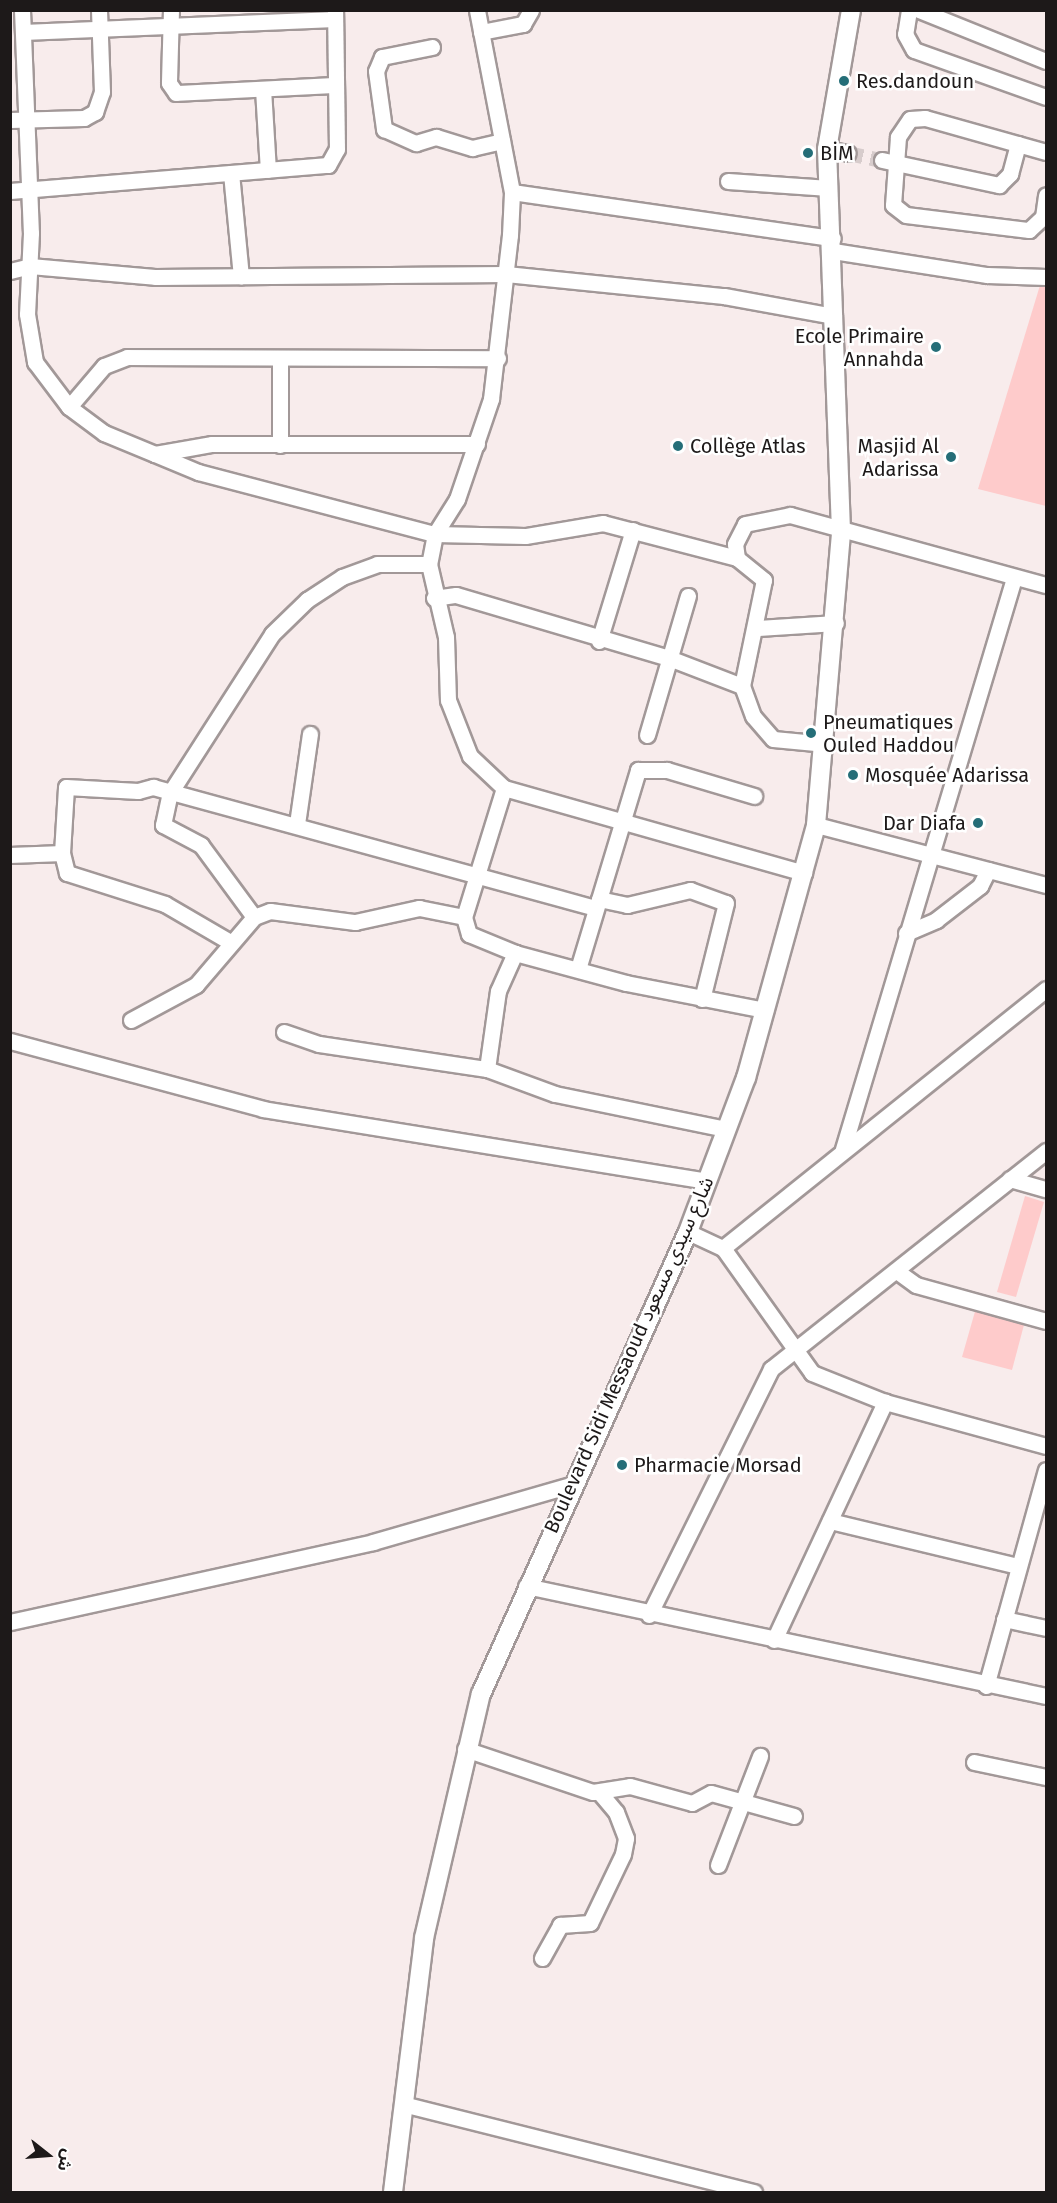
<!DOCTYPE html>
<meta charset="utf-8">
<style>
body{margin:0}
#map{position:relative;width:1057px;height:2203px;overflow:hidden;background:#f8ecec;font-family:"Fira Sans","Noto Sans Arabic",sans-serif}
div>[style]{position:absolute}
.green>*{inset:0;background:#fecbcb}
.minor-tunnel>*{height:15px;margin-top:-7.5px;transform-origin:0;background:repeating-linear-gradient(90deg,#d7cccc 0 15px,transparent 0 23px)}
.roads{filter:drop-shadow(2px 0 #a29898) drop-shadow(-2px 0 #a29898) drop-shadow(0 2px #a29898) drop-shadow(0 -2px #a29898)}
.minor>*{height:15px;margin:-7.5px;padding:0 7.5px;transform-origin:7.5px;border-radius:7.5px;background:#fff}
.tertiary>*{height:18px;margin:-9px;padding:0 9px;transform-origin:9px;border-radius:9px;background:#fff}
.dots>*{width:16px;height:16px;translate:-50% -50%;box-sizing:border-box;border:3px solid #fff;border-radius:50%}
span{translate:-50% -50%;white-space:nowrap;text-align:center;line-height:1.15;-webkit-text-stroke:5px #fff;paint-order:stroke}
.poi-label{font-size:20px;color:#1d1919}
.left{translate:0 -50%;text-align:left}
.right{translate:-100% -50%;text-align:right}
.street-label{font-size:20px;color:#1d1919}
.frame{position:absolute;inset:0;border:12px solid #1d1919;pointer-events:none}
.north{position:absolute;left:18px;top:2125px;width:60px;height:60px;-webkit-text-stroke:4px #fff;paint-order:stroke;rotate:107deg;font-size:16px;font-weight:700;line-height:24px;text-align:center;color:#1d1919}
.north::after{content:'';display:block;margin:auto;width:21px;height:27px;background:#1d1919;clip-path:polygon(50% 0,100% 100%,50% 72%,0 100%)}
</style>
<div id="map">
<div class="green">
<i style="clip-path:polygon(1041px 282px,1046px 282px,1046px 506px,978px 489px)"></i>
<i style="clip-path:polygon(1025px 1196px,1044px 1202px,1016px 1297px,997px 1292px)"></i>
<i style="clip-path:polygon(976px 1308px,1025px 1321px,1012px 1370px,962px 1357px)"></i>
</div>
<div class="minor-tunnel">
<i style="left:848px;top:153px;width:35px;rotate:12deg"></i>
</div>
<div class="roads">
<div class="minor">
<i style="left:22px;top:10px;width:223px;rotate:87.7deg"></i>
<i style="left:31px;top:233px;width:81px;rotate:92.8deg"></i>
<i style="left:27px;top:314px;width:49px;rotate:80.5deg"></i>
<i style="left:35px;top:362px;width:56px;rotate:52.9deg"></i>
<i style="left:69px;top:407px;width:44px;rotate:36.6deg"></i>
<i style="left:104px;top:433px;width:55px;rotate:22.4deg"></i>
<i style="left:155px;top:454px;width:58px;rotate:-10deg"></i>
<i style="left:212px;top:444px;width:265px"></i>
<i style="left:171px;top:10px;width:73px;rotate:91.6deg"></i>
<i style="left:169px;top:83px;width:12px;rotate:55deg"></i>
<i style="left:176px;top:93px;width:160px;rotate:-2.9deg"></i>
<i style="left:909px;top:10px;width:24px;rotate:99deg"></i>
<i style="left:905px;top:34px;width:18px;rotate:61deg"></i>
<i style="left:914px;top:50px;width:140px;rotate:19.6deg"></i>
<i style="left:919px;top:10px;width:137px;rotate:21.9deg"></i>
<i style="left:23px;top:32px;width:312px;rotate:-2.4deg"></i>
<i style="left:481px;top:32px;width:43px;rotate:-10.8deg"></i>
<i style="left:523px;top:24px;width:16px;rotate:-60deg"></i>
<i style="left:432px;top:47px;width:51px;rotate:168.7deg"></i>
<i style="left:382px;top:57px;width:15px;rotate:113deg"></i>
<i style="left:376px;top:71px;width:59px;rotate:82.1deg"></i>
<i style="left:384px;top:129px;width:35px;rotate:24deg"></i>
<i style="left:416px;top:143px;width:21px;rotate:-17deg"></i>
<i style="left:436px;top:137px;width:38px;rotate:17deg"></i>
<i style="left:472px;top:148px;width:31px;rotate:-13deg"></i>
<i style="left:263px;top:89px;width:81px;rotate:86.5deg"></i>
<i style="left:10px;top:120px;width:74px;rotate:-1.5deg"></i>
<i style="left:84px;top:118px;width:13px;rotate:-29deg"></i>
<i style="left:95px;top:112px;width:21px;rotate:-71deg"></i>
<i style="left:102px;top:92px;width:82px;rotate:-92.1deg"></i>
<i style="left:827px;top:149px;width:21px;rotate:11deg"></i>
<i style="left:1046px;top:152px;width:126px;rotate:-164.3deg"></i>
<i style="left:925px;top:118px;width:15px;rotate:176deg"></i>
<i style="left:910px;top:119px;width:22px;rotate:124deg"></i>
<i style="left:898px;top:137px;width:68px;rotate:94.2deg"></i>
<i style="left:893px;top:205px;width:16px;rotate:38deg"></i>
<i style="left:906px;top:215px;width:124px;rotate:7deg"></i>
<i style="left:1029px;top:230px;width:19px;rotate:-43deg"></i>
<i style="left:1043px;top:217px;width:22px;rotate:-82deg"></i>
<i style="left:882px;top:160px;width:120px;rotate:12.1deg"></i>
<i style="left:999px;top:185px;width:16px;rotate:-45deg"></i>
<i style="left:1010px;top:174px;width:31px;rotate:-75deg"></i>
<i style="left:231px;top:173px;width:104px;rotate:84.5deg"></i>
<i style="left:728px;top:181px;width:101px;rotate:4deg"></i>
<i style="left:10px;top:191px;width:319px;rotate:-4.7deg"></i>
<i style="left:328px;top:165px;width:18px;rotate:-61deg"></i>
<i style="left:337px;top:149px;width:139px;rotate:-90.8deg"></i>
<i style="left:512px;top:192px;width:324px;rotate:8.2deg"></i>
<i style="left:833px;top:251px;width:156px;rotate:8.9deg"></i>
<i style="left:987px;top:275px;width:59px;rotate:1.9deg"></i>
<i style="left:10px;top:271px;width:21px;rotate:-14deg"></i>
<i style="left:30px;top:266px;width:125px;rotate:5deg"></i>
<i style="left:155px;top:277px;width:351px;rotate:-0.5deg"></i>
<i style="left:506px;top:274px;width:219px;rotate:5.8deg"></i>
<i style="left:724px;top:296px;width:112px;rotate:10.3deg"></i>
<i style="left:69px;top:407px;width:54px;rotate:-49.5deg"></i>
<i style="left:104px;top:366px;width:25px;rotate:-21deg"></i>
<i style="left:127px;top:357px;width:371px;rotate:0.2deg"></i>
<i style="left:280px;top:445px;width:85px;rotate:-90deg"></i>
<i style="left:155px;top:454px;width:47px;rotate:22.7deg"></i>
<i style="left:198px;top:472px;width:245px;rotate:14.7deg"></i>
<i style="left:435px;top:534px;width:41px;rotate:-57.8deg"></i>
<i style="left:457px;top:499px;width:106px;rotate:-71.2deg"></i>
<i style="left:491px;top:399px;width:165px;rotate:-83.4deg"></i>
<i style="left:510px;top:235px;width:43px;rotate:-87.3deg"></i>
<i style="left:512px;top:192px;width:185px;rotate:-100.9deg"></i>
<i style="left:737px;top:558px;width:138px;rotate:-165.4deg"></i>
<i style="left:603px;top:523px;width:79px;rotate:170.5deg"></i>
<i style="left:525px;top:536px;width:90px;rotate:-178.7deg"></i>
<i style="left:435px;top:534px;width:31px;rotate:101deg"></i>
<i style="left:429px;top:564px;width:75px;rotate:76.9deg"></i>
<i style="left:446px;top:637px;width:63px;rotate:88.2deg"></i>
<i style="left:448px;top:700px;width:60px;rotate:68.6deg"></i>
<i style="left:470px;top:756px;width:47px;rotate:43.3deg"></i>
<i style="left:504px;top:788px;width:312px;rotate:15.8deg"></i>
<i style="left:434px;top:598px;width:22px;rotate:-8deg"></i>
<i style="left:456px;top:595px;width:222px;rotate:16.5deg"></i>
<i style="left:669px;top:658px;width:78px;rotate:21deg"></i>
<i style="left:758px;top:628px;width:78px;rotate:-3.7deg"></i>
<i style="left:599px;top:641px;width:116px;rotate:-73deg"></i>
<i style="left:647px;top:735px;width:145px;rotate:-73.6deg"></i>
<i style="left:826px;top:744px;width:53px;rotate:-174.6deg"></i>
<i style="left:773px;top:739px;width:30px;rotate:-131deg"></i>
<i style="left:753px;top:716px;width:32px;rotate:-110deg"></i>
<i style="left:742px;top:686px;width:108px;rotate:-78.3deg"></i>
<i style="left:764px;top:580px;width:35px;rotate:-141deg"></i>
<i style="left:737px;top:558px;width:14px;rotate:-98deg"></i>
<i style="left:735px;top:544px;width:22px;rotate:-63deg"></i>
<i style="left:745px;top:524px;width:46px;rotate:-11.3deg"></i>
<i style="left:790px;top:515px;width:265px;rotate:15.3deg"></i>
<i style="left:504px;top:788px;width:135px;rotate:107.2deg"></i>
<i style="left:464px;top:917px;width:18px;rotate:74deg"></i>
<i style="left:469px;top:934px;width:50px;rotate:22.4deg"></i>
<i style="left:515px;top:953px;width:115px;rotate:15.1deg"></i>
<i style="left:626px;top:983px;width:142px;rotate:11deg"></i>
<i style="left:297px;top:824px;width:91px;rotate:-81.8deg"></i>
<i style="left:816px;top:825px;width:238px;rotate:14.6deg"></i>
<i style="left:10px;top:855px;width:52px;rotate:-2.2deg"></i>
<i style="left:599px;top:899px;width:29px;rotate:12deg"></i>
<i style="left:627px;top:905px;width:65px;rotate:-13.4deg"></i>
<i style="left:690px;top:890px;width:38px;rotate:20deg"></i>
<i style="left:726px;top:903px;width:99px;rotate:104deg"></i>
<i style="left:254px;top:917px;width:89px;rotate:-126.4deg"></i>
<i style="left:201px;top:845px;width:43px;rotate:-152.2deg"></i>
<i style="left:163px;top:825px;width:33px;rotate:-78deg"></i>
<i style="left:170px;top:793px;width:189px;rotate:-57.3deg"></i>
<i style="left:272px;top:634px;width:49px;rotate:-44.2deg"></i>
<i style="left:307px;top:600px;width:42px;rotate:-33.3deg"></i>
<i style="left:342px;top:577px;width:37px;rotate:-20deg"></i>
<i style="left:377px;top:564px;width:52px"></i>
<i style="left:906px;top:933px;width:33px;rotate:-23deg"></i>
<i style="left:936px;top:920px;width:56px;rotate:-37.7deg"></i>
<i style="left:980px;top:886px;width:18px;rotate:-63deg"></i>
<i style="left:230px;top:942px;width:75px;rotate:-149.7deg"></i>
<i style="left:165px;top:904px;width:103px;rotate:-162.4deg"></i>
<i style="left:67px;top:873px;width:21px;rotate:-104deg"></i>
<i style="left:62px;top:853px;width:66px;rotate:-86.5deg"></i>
<i style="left:66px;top:787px;width:72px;rotate:3.2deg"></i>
<i style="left:138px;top:791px;width:16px;rotate:-15deg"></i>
<i style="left:153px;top:787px;width:459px;rotate:15.3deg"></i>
<i style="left:578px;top:969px;width:208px;rotate:-73.2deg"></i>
<i style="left:638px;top:770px;width:29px"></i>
<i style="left:667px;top:770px;width:91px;rotate:16.6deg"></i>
<i style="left:131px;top:1020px;width:74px;rotate:-28.3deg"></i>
<i style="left:196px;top:985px;width:89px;rotate:-49.5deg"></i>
<i style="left:254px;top:917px;width:17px;rotate:-21deg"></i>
<i style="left:270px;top:911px;width:86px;rotate:7.4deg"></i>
<i style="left:355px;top:922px;width:66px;rotate:-12.3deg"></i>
<i style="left:419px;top:908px;width:46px;rotate:11.3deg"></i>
<i style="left:284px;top:1032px;width:37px;rotate:19deg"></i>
<i style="left:319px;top:1044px;width:170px;rotate:8.5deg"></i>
<i style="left:487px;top:1069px;width:72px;rotate:20.2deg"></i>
<i style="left:555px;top:1094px;width:175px;rotate:11.6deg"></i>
<i style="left:10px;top:1041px;width:262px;rotate:15deg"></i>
<i style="left:263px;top:1109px;width:449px;rotate:9.2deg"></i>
<i style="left:487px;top:1069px;width:79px;rotate:-82deg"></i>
<i style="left:498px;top:991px;width:42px;rotate:-65.9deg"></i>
<i style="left:843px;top:1149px;width:596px;rotate:-73.33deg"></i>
<i style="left:1010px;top:1179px;width:37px;rotate:16deg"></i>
<i style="left:688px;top:1232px;width:38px;rotate:25deg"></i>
<i style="left:723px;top:1248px;width:153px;rotate:54.5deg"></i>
<i style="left:812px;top:1373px;width:79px;rotate:21.7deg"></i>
<i style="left:885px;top:1402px;width:167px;rotate:15.3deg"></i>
<i style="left:723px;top:1248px;width:414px;rotate:-38.7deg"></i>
<i style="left:898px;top:1272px;width:22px;rotate:36deg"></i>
<i style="left:916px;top:1285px;width:135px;rotate:15.5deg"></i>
<i style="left:830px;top:1521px;width:193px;rotate:13.5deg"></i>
<i style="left:526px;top:1586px;width:532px;rotate:11.94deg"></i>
<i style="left:649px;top:1615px;width:275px;rotate:-63.6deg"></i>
<i style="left:771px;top:1369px;width:351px;rotate:-38.4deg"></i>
<i style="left:1004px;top:1619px;width:43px;rotate:12.1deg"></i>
<i style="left:10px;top:1622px;width:372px;rotate:-12.4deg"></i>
<i style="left:373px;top:1542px;width:209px;rotate:-16.1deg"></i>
<i style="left:774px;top:1640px;width:263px;rotate:-65deg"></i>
<i style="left:986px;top:1686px;width:224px;rotate:-74.5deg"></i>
<i style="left:465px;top:1749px;width:135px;rotate:18.6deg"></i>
<i style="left:593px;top:1792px;width:37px;rotate:-9deg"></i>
<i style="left:630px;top:1786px;width:64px;rotate:15.3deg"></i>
<i style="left:692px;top:1803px;width:21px;rotate:-28deg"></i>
<i style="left:711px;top:1793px;width:86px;rotate:15.5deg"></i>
<i style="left:974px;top:1762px;width:74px;rotate:11.8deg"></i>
<i style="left:718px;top:1865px;width:117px;rotate:-68.9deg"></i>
<i style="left:542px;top:1958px;width:38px;rotate:-61deg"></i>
<i style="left:560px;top:1925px;width:30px;rotate:-4deg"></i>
<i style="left:590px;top:1923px;width:76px;rotate:-64.4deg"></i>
<i style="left:623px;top:1854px;width:16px;rotate:-79deg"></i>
<i style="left:626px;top:1838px;width:28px;rotate:-111deg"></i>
<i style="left:616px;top:1812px;width:26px;rotate:-130deg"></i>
<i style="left:403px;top:2104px;width:362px;rotate:14.1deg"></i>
</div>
<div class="tertiary">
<i style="left:393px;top:2192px;width:256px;rotate:-83deg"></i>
<i style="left:424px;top:1938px;width:251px;rotate:-76.9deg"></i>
<i style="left:481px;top:1694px;width:506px;rotate:-65.87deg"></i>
<i style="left:688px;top:1232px;width:165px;rotate:-69.4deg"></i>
<i style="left:746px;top:1078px;width:263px;rotate:-74.5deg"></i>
<i style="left:816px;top:825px;width:295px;rotate:-85.1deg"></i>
<i style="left:841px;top:531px;width:382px;rotate:-92.1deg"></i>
<i style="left:827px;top:149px;width:141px;rotate:-80.2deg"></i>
</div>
</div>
<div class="dots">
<i style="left:844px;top:81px;background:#256e78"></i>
<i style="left:808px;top:153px;background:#256e78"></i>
<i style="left:936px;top:347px;background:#256e78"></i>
<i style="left:678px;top:446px;background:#256e78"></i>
<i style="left:951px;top:457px;background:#256e78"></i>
<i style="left:811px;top:733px;background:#256e78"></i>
<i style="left:853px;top:775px;background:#256e78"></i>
<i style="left:978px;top:823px;background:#256e78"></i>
<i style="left:622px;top:1465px;background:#256e78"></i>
</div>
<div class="poi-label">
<span class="left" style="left:856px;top:81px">Res.dandoun</span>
<span class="left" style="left:820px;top:153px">BİM</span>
<span class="right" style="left:924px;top:348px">Ecole Primaire<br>Annahda</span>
<span class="left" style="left:690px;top:446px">Collège Atlas</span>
<span class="right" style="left:939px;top:458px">Masjid Al<br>Adarissa</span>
<span class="left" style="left:823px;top:734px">Pneumatiques<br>Ouled Haddou</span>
<span class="left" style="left:865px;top:775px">Mosquée Adarissa</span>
<span class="right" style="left:966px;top:823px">Dar Diafa</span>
<span class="left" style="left:634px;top:1465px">Pharmacie Morsad</span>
</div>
<div class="street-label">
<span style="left:629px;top:1355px;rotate:-66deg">Boulevard Sidi Messaoud شارع سيدي مسعود</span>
</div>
<div class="frame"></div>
<div class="north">ش</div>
</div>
